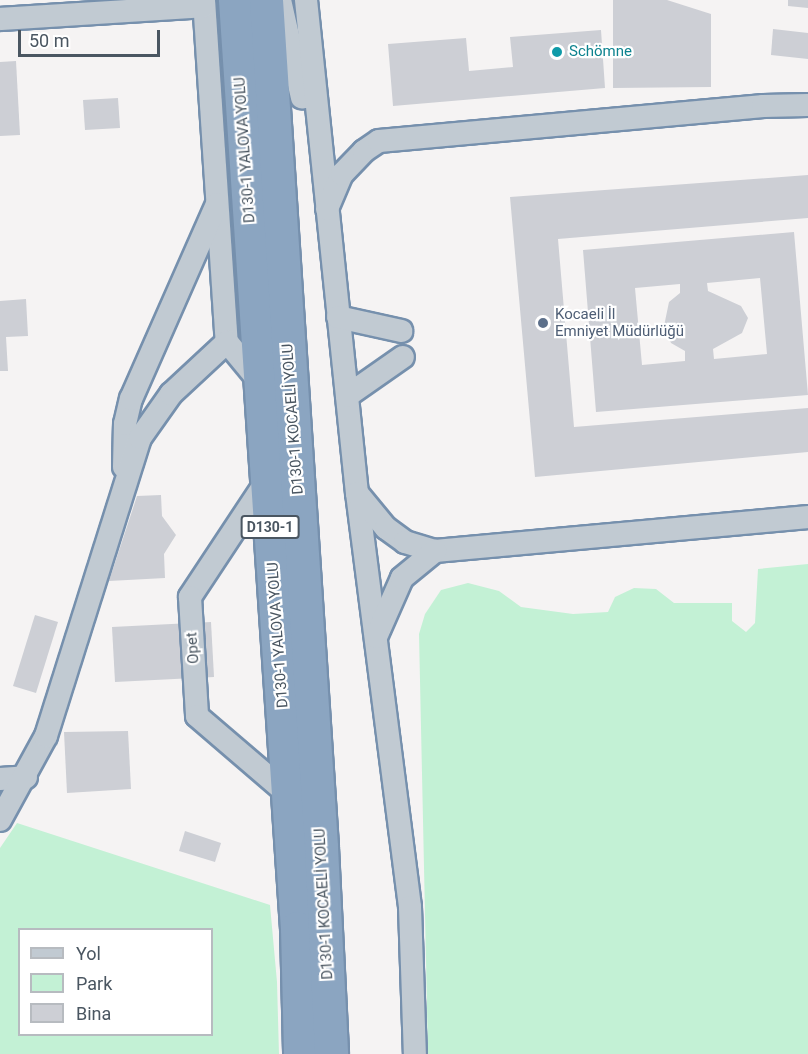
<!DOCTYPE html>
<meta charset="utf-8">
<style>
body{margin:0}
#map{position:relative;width:808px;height:1054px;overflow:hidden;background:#f5f3f3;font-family:Roboto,sans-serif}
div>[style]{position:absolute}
.green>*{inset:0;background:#c3f1d5}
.building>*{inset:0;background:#cdcfd5}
.roads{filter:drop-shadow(2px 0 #7690ad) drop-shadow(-2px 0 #7690ad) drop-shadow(0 2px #7690ad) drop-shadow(0 -2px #7690ad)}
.minor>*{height:22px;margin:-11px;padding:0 11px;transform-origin:11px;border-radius:11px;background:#c1cad2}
.highway>*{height:33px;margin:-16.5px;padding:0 16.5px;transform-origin:16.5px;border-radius:16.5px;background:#8ba5c1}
.dots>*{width:16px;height:16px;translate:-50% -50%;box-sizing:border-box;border:3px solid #fff;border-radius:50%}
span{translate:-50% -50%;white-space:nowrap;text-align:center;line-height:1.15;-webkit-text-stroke:4.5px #fff;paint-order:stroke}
.shield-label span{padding:2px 4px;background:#fff;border:2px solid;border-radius:4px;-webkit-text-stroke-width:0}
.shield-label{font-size:14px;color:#4a5661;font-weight:700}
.culture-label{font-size:15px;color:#0d838f}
.left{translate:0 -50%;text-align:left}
.street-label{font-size:15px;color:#4a5661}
.service-label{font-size:15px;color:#4e5e75}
.legend{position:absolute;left:18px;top:928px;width:195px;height:108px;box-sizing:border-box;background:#fff;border:2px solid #b7bbc0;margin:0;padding:8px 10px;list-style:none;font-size:18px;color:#4a5661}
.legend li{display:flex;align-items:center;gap:12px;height:30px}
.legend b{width:30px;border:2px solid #b7bbc0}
.scale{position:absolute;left:18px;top:30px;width:142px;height:27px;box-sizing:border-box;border:3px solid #4a5661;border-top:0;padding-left:8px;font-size:18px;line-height:21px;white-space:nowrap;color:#4a5661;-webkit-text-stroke:4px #fff;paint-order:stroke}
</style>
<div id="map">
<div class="green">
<i style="clip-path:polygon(808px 564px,808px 1054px,428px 1054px,419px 634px,425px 614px,441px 590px,468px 583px,499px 591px,521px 607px,573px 614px,608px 612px,615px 597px,634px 588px,656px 589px,674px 603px,732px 603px,732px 621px,746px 632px,755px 623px,758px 569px)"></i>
<i style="clip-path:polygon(evenodd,17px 823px,270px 905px,277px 982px,279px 1054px,0 1054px,0 848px,17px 823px,20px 930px,212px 930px,212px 1034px,20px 1034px,20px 930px)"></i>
</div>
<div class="building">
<i style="clip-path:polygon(613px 0,667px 0,711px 14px,711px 87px,613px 88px)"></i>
<i style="clip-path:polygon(788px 0,808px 0,808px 8px,788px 6px)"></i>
<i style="clip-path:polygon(773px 29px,808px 33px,808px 59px,771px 55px)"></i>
<i style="clip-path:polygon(601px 30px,605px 88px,393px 106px,388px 44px,466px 38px,469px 71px,513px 67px,510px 37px)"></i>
<i style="clip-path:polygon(16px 61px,20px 135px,0 136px,0 62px)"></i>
<i style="clip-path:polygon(118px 98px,120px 128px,85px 130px,83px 100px)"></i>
<i style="clip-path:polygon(808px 175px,808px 218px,558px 239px,574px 427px,808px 408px,808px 452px,535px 477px,510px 197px)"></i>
<i style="clip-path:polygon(evenodd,794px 232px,808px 395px,596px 412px,583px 250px,794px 232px,760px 278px,767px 354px,714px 359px,713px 349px,742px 333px,748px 318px,741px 306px,708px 291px,707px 283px,760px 278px,794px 232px,680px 284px,680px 293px,669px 302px,664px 326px,671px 343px,685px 351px,685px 361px,642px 365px,635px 288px,680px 284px)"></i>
<i style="clip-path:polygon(26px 299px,28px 336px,6px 337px,8px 371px,0 371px,0 301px)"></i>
<i style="clip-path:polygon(161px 495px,162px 516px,176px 535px,164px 554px,165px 578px,109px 581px,137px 496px)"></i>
<i style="clip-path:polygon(35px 615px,58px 622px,36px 693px,13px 686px)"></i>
<i style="clip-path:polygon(211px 622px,214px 677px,115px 682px,112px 627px)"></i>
<i style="clip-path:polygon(128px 731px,131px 789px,67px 793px,64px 732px)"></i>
<i style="clip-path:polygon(185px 831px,221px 843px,215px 862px,179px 851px)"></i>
</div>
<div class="roads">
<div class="minor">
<i style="left:204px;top:0;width:343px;rotate:86.2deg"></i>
<i style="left:227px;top:342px;width:52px;rotate:50.5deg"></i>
<i style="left:280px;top:0;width:100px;rotate:77.3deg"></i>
<i style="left:306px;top:0;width:496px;rotate:84.1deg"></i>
<i style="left:357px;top:493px;width:417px;rotate:82.7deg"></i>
<i style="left:410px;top:907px;width:147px;rotate:88.1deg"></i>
<i style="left:0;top:19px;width:204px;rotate:-3.6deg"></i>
<i style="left:327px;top:209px;width:38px;rotate:-67deg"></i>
<i style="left:342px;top:174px;width:32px;rotate:-46deg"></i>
<i style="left:364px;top:151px;width:18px;rotate:-34deg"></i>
<i style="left:379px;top:141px;width:386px;rotate:-5.2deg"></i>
<i style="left:763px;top:106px;width:45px;rotate:-1.3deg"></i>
<i style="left:338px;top:317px;width:65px;rotate:12.5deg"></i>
<i style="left:347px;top:396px;width:68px;rotate:-34.9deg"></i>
<i style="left:124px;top:467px;width:43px;rotate:-88.7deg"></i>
<i style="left:125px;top:424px;width:26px;rotate:-77deg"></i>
<i style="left:131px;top:399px;width:213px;rotate:-66.2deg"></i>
<i style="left:266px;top:482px;width:138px;rotate:123.5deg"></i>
<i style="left:190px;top:597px;width:119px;rotate:86.6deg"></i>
<i style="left:197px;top:716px;width:120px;rotate:40.6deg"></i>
<i style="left:357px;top:493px;width:45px;rotate:50.4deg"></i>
<i style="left:386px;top:528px;width:24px;rotate:36deg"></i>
<i style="left:405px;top:542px;width:31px;rotate:17deg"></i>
<i style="left:435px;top:551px;width:375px;rotate:-5.2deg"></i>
<i style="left:376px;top:637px;width:64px;rotate:-66.2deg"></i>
<i style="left:402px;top:578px;width:43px;rotate:-39.3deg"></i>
<i style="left:0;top:779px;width:26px;rotate:-4deg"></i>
<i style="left:0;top:820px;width:96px;rotate:-61.3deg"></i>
<i style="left:46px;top:736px;width:312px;rotate:-72.5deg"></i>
<i style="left:140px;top:438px;width:54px;rotate:-54.8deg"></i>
<i style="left:171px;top:394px;width:76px;rotate:-42.9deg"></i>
</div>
<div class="highway">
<i style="left:235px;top:0;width:930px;rotate:86.18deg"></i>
<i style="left:297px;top:928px;width:126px;rotate:88.6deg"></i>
<i style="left:266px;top:0;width:849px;rotate:86.28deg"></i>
<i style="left:321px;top:847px;width:207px;rotate:87.2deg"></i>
</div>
</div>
<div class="dots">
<i style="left:557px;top:52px;background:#0f9aa8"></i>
<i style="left:543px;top:323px;background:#5c6f8a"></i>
</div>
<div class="shield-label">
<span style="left:270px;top:527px">D130-1</span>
</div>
<div class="culture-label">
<span class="left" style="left:569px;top:52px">Schömne</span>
</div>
<div class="street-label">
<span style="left:245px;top:150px;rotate:-94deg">D130-1 YALOVA YOLU</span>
<span style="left:293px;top:419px;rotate:-94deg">D130-1 KOCAELİ YOLU</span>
<span style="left:278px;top:635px;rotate:-94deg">D130-1 YALOVA YOLU</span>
<span style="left:193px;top:648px;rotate:-94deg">Opet</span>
<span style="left:324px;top:904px;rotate:-93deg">D130-1 KOCAELİ YOLU</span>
</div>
<div class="service-label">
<span class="left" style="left:555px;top:323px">Kocaeli İl<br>Emniyet Müdürlüğü</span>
</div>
<ul class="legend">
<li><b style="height:8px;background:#c1cad2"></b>Yol</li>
<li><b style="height:16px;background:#c3f1d5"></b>Park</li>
<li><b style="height:16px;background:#cdcfd5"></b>Bina</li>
</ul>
<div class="scale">50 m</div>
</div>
